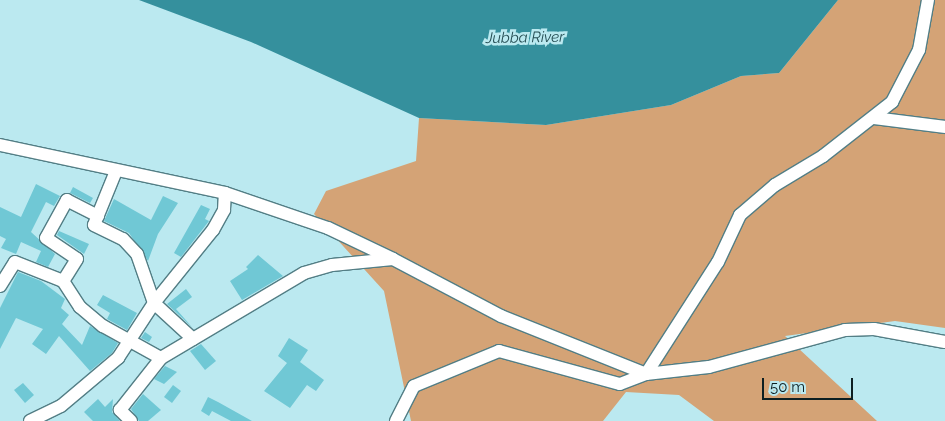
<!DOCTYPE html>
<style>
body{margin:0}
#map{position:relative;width:945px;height:421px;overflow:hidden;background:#bbe9f0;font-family:Raleway,sans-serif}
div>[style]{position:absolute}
.green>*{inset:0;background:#d4a376}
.water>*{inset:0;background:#35909d}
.building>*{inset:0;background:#70c8d5}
.roads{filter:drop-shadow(1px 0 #537e85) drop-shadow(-1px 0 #537e85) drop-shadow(0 1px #537e85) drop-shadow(0 -1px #537e85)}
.street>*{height:12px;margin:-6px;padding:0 6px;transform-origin:6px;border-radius:6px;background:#fff}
span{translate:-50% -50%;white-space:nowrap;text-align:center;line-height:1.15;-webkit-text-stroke:5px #bbe9f0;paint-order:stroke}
.water-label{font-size:15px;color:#254d53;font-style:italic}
.scale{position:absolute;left:762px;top:378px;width:91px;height:22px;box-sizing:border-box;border:2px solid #0d1f22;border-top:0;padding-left:6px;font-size:15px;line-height:18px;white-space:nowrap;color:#0d1f22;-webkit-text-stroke:4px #bbe9f0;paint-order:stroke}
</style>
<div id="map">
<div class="green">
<div style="clip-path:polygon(838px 0,945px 0,945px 328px,895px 321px,785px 336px,877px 421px,714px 421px,679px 395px,626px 392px,603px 421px,411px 421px,384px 291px,314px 214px,326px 191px,416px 161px,419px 118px,546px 125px,671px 105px,741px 76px,779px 73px)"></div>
</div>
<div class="water">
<div style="clip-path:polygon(139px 0,838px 0,779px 73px,741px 76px,671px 105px,546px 125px,419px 118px,251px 42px)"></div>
</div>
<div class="building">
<div style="clip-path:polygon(36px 184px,60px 196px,54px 206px,46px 202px,31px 232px,55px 254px,48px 267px,36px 262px,41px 251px,21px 242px,16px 254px,1px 248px,6px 239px,0 236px,0 207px,21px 217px)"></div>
<div style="clip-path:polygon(73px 187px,93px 198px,90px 203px,70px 193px)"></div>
<div style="clip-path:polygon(163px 196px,178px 203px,158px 234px,148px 261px,129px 233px,104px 221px,114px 199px,151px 220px)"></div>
<div style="clip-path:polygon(201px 205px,210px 209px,205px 219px,209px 221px,181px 257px,174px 253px)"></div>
<div style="clip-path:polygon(59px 231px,89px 244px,84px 254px,57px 235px)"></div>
<div style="clip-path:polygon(258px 255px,283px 276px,242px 300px,230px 281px,248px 269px,246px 267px)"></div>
<div style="clip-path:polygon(18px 272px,41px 281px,65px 299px,61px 308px,69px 315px,62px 324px,82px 345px,90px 326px,118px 343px,112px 353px,90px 371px,59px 336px,46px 354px,32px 344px,43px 329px,16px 318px,0 349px,0 308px)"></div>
<div style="clip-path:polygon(186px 289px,192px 297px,176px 309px,192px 327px,167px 304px)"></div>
<div style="clip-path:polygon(103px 295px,137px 313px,127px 330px,107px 319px,110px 313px,97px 305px)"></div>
<div style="clip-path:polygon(145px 332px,152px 337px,149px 342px,141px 338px)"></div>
<div style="clip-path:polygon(289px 338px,308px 350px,300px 362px,324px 380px,316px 391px,307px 385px,290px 408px,264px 391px,287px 363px,278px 356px)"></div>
<div style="clip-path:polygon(201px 344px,216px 361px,205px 370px,190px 351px)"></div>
<div style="clip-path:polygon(165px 366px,177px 372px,164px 384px,154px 379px)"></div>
<div style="clip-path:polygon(23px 383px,34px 395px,25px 403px,14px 390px)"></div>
<div style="clip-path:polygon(173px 385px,181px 391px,172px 403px,164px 397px)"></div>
<div style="clip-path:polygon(143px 394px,161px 410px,148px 421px,139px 421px,131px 409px)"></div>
<div style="clip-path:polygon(208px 397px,218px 402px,252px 421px,231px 421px,212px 411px,209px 416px,201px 411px)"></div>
<div style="clip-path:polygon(98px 399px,105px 407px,113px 399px,112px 412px,120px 421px,93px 421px,84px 412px)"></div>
</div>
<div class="roads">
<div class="street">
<div style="left:874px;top:118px;width:72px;rotate:7.2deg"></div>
<div style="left:0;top:145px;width:230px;rotate:12deg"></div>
<div style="left:225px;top:193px;width:109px;rotate:18.8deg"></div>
<div style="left:328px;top:228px;width:72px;rotate:25.5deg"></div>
<div style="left:116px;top:171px;width:58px;rotate:112.2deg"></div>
<div style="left:94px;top:225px;width:32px;rotate:26deg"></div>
<div style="left:123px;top:239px;width:21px;rotate:47deg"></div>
<div style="left:137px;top:254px;width:52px;rotate:70.9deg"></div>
<div style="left:154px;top:303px;width:53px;rotate:42.7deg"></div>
<div style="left:98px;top:216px;width:35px;rotate:-153deg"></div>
<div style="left:67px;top:200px;width:43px;rotate:118.9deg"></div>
<div style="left:46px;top:238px;width:37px;rotate:34deg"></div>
<div style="left:77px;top:259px;width:26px;rotate:122deg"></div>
<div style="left:63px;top:281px;width:31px;rotate:57deg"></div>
<div style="left:80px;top:307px;width:30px;rotate:40deg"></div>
<div style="left:103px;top:326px;width:66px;rotate:28.9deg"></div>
<div style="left:0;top:286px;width:28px;rotate:-58deg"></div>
<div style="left:15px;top:262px;width:52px;rotate:21.6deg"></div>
<div style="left:30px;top:421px;width:34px;rotate:-26deg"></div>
<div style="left:61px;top:406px;width:75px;rotate:-40.1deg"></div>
<div style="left:118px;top:358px;width:66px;rotate:-56.8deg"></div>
<div style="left:154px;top:303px;width:94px;rotate:-51.1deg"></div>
<div style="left:213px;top:230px;width:23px;rotate:-61deg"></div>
<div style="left:224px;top:210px;width:17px;rotate:-87deg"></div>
<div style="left:131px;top:421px;width:16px;rotate:-135deg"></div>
<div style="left:120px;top:410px;width:66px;rotate:-51.7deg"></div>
<div style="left:161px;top:358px;width:166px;rotate:-30.7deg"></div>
<div style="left:304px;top:273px;width:29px;rotate:-16deg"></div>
<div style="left:332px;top:265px;width:61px;rotate:-5.6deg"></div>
<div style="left:393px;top:259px;width:122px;rotate:27.8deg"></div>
<div style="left:501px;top:316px;width:156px;rotate:21.8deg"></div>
<div style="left:646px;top:374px;width:63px;rotate:-6.3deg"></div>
<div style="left:709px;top:367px;width:141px;rotate:-15.2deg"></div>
<div style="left:845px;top:330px;width:29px;rotate:-2deg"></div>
<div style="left:874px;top:329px;width:72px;rotate:10.4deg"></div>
<div style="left:396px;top:421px;width:39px;rotate:-63deg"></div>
<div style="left:414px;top:386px;width:92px;rotate:-22.4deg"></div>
<div style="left:499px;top:351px;width:125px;rotate:15.3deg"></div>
<div style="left:620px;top:384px;width:28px;rotate:-21deg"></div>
<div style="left:646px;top:374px;width:133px;rotate:-57.3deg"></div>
<div style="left:718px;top:262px;width:52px;rotate:-64.9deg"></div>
<div style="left:740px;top:215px;width:46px;rotate:-40.6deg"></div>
<div style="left:775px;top:185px;width:56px;rotate:-31.1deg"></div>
<div style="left:823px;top:156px;width:88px;rotate:-38deg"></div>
<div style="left:892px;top:102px;width:59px;rotate:-62.6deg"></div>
<div style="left:919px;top:50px;width:51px;rotate:-79.8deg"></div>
</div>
</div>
<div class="water-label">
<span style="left:525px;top:38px;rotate:-1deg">Jubba River</span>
</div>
<div class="scale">50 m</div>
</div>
